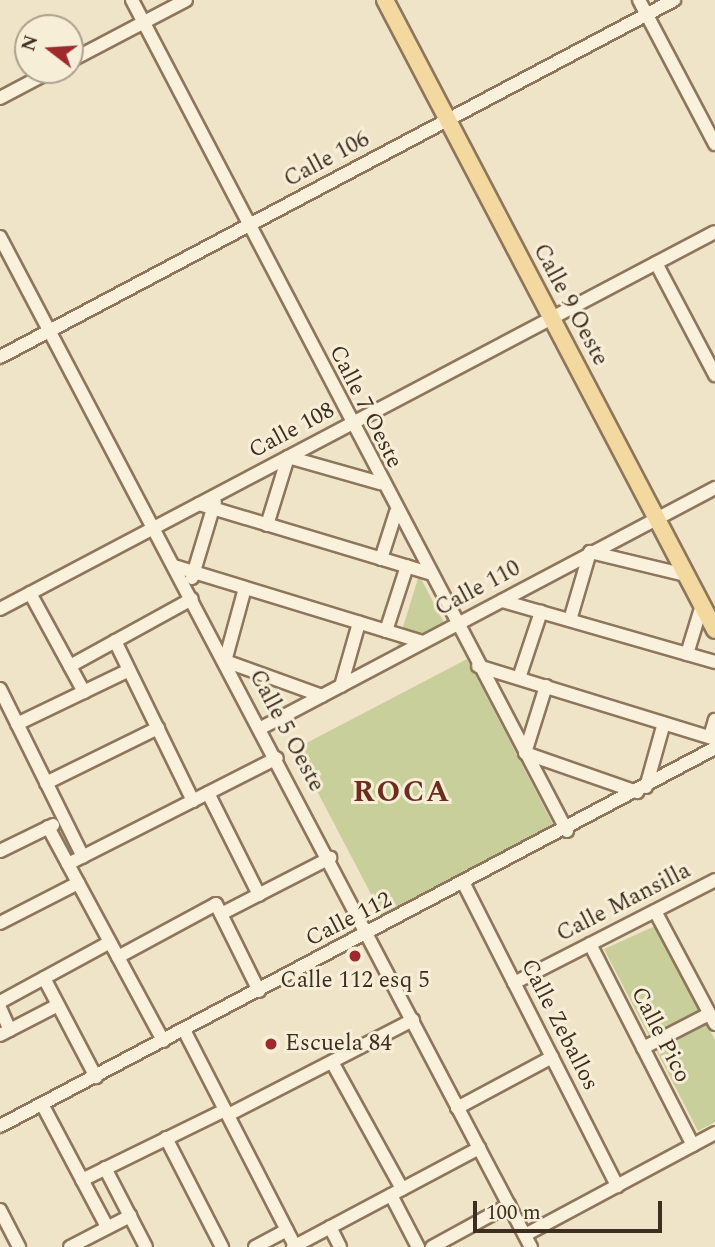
<!DOCTYPE html>
<style>
body{margin:0}
#map{position:relative;width:715px;height:1247px;overflow:hidden;background:#f0e4c8;font-family:Spectral,serif}
div>[style]{position:absolute}
.green>*{inset:0;background:#c9cf9b}
.roads{filter:drop-shadow(2px 0 #8d765c) drop-shadow(-2px 0 #8d765c) drop-shadow(0 2px #8d765c) drop-shadow(0 -2px #8d765c)}
.minor>*{height:12px;margin:-6px;padding:0 6px;transform-origin:6px;border-radius:6px;background:#faf1dc}
.major>*{height:16px;margin:-8px;padding:0 8px;transform-origin:8px;border-radius:8px;background:#f3d9a0}
.dots>*{width:19px;height:19px;translate:-50% -50%;box-sizing:border-box;border:4px solid #f7eed8;border-radius:50%}
span{translate:-50% -50%;white-space:nowrap;text-align:center;line-height:1.15;-webkit-text-stroke:6px #f7eed8;paint-order:stroke}
.street-label{font-size:23px;color:#3d2e20}
.poi-label{font-size:23px;color:#3d2e20}
.left{translate:0 -50%;text-align:left}
.district-label{font-size:30px;color:#6b2e1e;font-weight:700;letter-spacing:2px}
.north{position:absolute;left:14px;top:14px;width:70px;height:70px;box-sizing:border-box;background:#f7eed8;border:2px solid #ada18e;border-radius:50%;rotate:287deg;font-size:19px;font-weight:700;line-height:28px;text-align:center;color:#3d2e20}
.north::after{content:'';display:block;margin:auto;width:24px;height:32px;background:#9e2a2b;clip-path:polygon(50% 0,100% 100%,50% 72%,0 100%)}
.scale{position:absolute;left:473px;top:1201px;width:189px;height:32px;box-sizing:border-box;border:4px solid #3d2e20;border-top:0;padding-left:9px;font-size:21px;line-height:24px;white-space:nowrap;color:#3d2e20;-webkit-text-stroke:5px #f7eed8;paint-order:stroke}
</style>
<div id="map">
<div class="green">
<div style="clip-path:polygon(419px 575px,448px 630px,395px 653px)"></div>
<div style="clip-path:polygon(467px 659px,555px 828px,383px 917px,295px 749px)"></div>
<div style="clip-path:polygon(655px 926px,715px 1040px,715px 1122px,698px 1131px,604px 949px)"></div>
</div>
<div class="roads">
<div class="minor">
<div style="left:132px;top:0;width:938px;rotate:62.37deg"></div>
<div style="left:639px;top:0;width:163px;rotate:62.2deg"></div>
<div style="left:70px;top:61px;width:131px;rotate:-27.7deg"></div>
<div style="left:0;top:98px;width:60px;rotate:-27.8deg"></div>
<div style="left:0;top:237px;width:1141px;rotate:62.27deg"></div>
<div style="left:656px;top:263px;width:127px;rotate:62.2deg"></div>
<div style="left:0;top:357px;width:763px;rotate:-27.91deg"></div>
<div style="left:199px;top:504px;width:240px;rotate:16.7deg"></div>
<div style="left:267px;top:525px;width:71px;rotate:-72.8deg"></div>
<div style="left:288px;top:457px;width:96px;rotate:15.8deg"></div>
<div style="left:381px;top:559px;width:49px;rotate:-72.3deg"></div>
<div style="left:174px;top:566px;width:260px;rotate:17deg"></div>
<div style="left:192px;top:578px;width:79px;rotate:-73.2deg"></div>
<div style="left:245px;top:588px;width:76px;rotate:105.3deg"></div>
<div style="left:225px;top:661px;width:103px;rotate:19.8deg"></div>
<div style="left:30px;top:593px;width:113px;rotate:61.4deg"></div>
<div style="left:502px;top:601px;width:222px;rotate:16deg"></div>
<div style="left:0;top:609px;width:808px;rotate:-27.8deg"></div>
<div style="left:570px;top:620px;width:71px;rotate:-73.6deg"></div>
<div style="left:590px;top:552px;width:99px;rotate:13.5deg"></div>
<div style="left:386px;top:631px;width:68px;rotate:-72.1deg"></div>
<div style="left:115px;top:641px;width:178px;rotate:64deg"></div>
<div style="left:687px;top:654px;width:51px;rotate:-73deg"></div>
<div style="left:70px;top:666px;width:139px;rotate:-28.8deg"></div>
<div style="left:478px;top:666px;width:248px;rotate:17.1deg"></div>
<div style="left:519px;top:678px;width:70px;rotate:-71.6deg"></div>
<div style="left:341px;top:686px;width:66px;rotate:-74.1deg"></div>
<div style="left:546px;top:686px;width:70px;rotate:107.4deg"></div>
<div style="left:525px;top:753px;width:119px;rotate:19.2deg"></div>
<div style="left:0;top:689px;width:187px;rotate:63.7deg"></div>
<div style="left:17px;top:724px;width:124px;rotate:-25.7deg"></div>
<div style="left:261px;top:728px;width:514px;rotate:-27.86deg"></div>
<div style="left:710px;top:737px;width:18px;rotate:-74deg"></div>
<div style="left:46px;top:783px;width:125px;rotate:-26.2deg"></div>
<div style="left:646px;top:787px;width:66px;rotate:-74.3deg"></div>
<div style="left:208px;top:793px;width:114px;rotate:63.4deg"></div>
<div style="left:48px;top:827px;width:243px;rotate:61.7deg"></div>
<div style="left:0;top:851px;width:59px;rotate:-26.1deg"></div>
<div style="left:68px;top:864px;width:234px;rotate:-26.9deg"></div>
<div style="left:464px;top:884px;width:339px;rotate:63.1deg"></div>
<div style="left:655px;top:911px;width:128px;rotate:62deg"></div>
<div style="left:221px;top:914px;width:123px;rotate:-27.2deg"></div>
<div style="left:0;top:923px;width:88px;rotate:-27.1deg"></div>
<div style="left:590px;top:944px;width:226px;rotate:62.9deg"></div>
<div style="left:118px;top:957px;width:111px;rotate:-28.4deg"></div>
<div style="left:216px;top:904px;width:97px;rotate:63.7deg"></div>
<div style="left:44px;top:978px;width:112px;rotate:62.3deg"></div>
<div style="left:514px;top:983px;width:226px;rotate:-27.1deg"></div>
<div style="left:0;top:1002px;width:125px;rotate:-28.6deg"></div>
<div style="left:0;top:1008px;width:24px;rotate:66deg"></div>
<div style="left:184px;top:1030px;width:243px;rotate:62.8deg"></div>
<div style="left:0;top:1035px;width:65px;rotate:-27.3deg"></div>
<div style="left:643px;top:1048px;width:74px;rotate:-27.3deg"></div>
<div style="left:332px;top:1062px;width:145px;rotate:61.1deg"></div>
<div style="left:42px;top:1104px;width:139px;rotate:62.1deg"></div>
<div style="left:457px;top:1108px;width:108px;rotate:-28.2deg"></div>
<div style="left:228px;top:1115px;width:208px;rotate:-27.2deg"></div>
<div style="left:0;top:1126px;width:809px;rotate:-27.86deg"></div>
<div style="left:166px;top:1138px;width:123px;rotate:62.8deg"></div>
<div style="left:105px;top:1168px;width:89px;rotate:62.6deg"></div>
<div style="left:82px;top:1180px;width:159px;rotate:-26.1deg"></div>
<div style="left:391px;top:1195px;width:59px;rotate:62.6deg"></div>
<div style="left:0;top:1210px;width:42px;rotate:62.8deg"></div>
<div style="left:330px;top:1227px;width:22px;rotate:63deg"></div>
<div style="left:525px;top:1235px;width:216px;rotate:-28.2deg"></div>
<div style="left:70px;top:1247px;width:68px;rotate:-27.3deg"></div>
<div style="left:255px;top:1247px;width:36px;rotate:-28deg"></div>
<div style="left:293px;top:1247px;width:211px;rotate:-28deg"></div>
<div style="left:432px;top:1247px;width:88px;rotate:-28.6deg"></div>
</div>
<div class="major">
<div style="left:385px;top:0;width:711px;rotate:62.35deg"></div>
</div>
</div>
<div class="dots">
<div style="left:355px;top:956px;background:#9e2a2b"></div>
<div style="left:271px;top:1044px;background:#9e2a2b"></div>
</div>
<div class="street-label">
<span style="left:327px;top:160px;rotate:-28deg">Calle 106</span>
<span style="left:570px;top:305px;rotate:62deg">Calle 9 Oeste</span>
<span style="left:365px;top:407px;rotate:63deg">Calle 7 Oeste</span>
<span style="left:292px;top:431px;rotate:-28deg">Calle 108</span>
<span style="left:478px;top:589px;rotate:-28deg">Calle 110</span>
<span style="left:286px;top:731px;rotate:62deg">Calle 5 Oeste</span>
<span style="left:624px;top:903px;rotate:-27deg">Calle Mansilla</span>
<span style="left:349px;top:920px;rotate:-27deg">Calle 112</span>
<span style="left:559px;top:1025px;rotate:63deg">Calle Zeballos</span>
<span style="left:660px;top:1035px;rotate:63deg">Calle Pico</span>
</div>
<div class="poi-label">
<span style="left:355px;top:981px">Calle 112 esq 5</span>
<span class="left" style="left:285px;top:1044px">Escuela 84</span>
</div>
<div class="district-label">
<span style="left:402px;top:792px">ROCA</span>
</div>
<div class="north">N</div>
<div class="scale">100 m</div>
</div>
